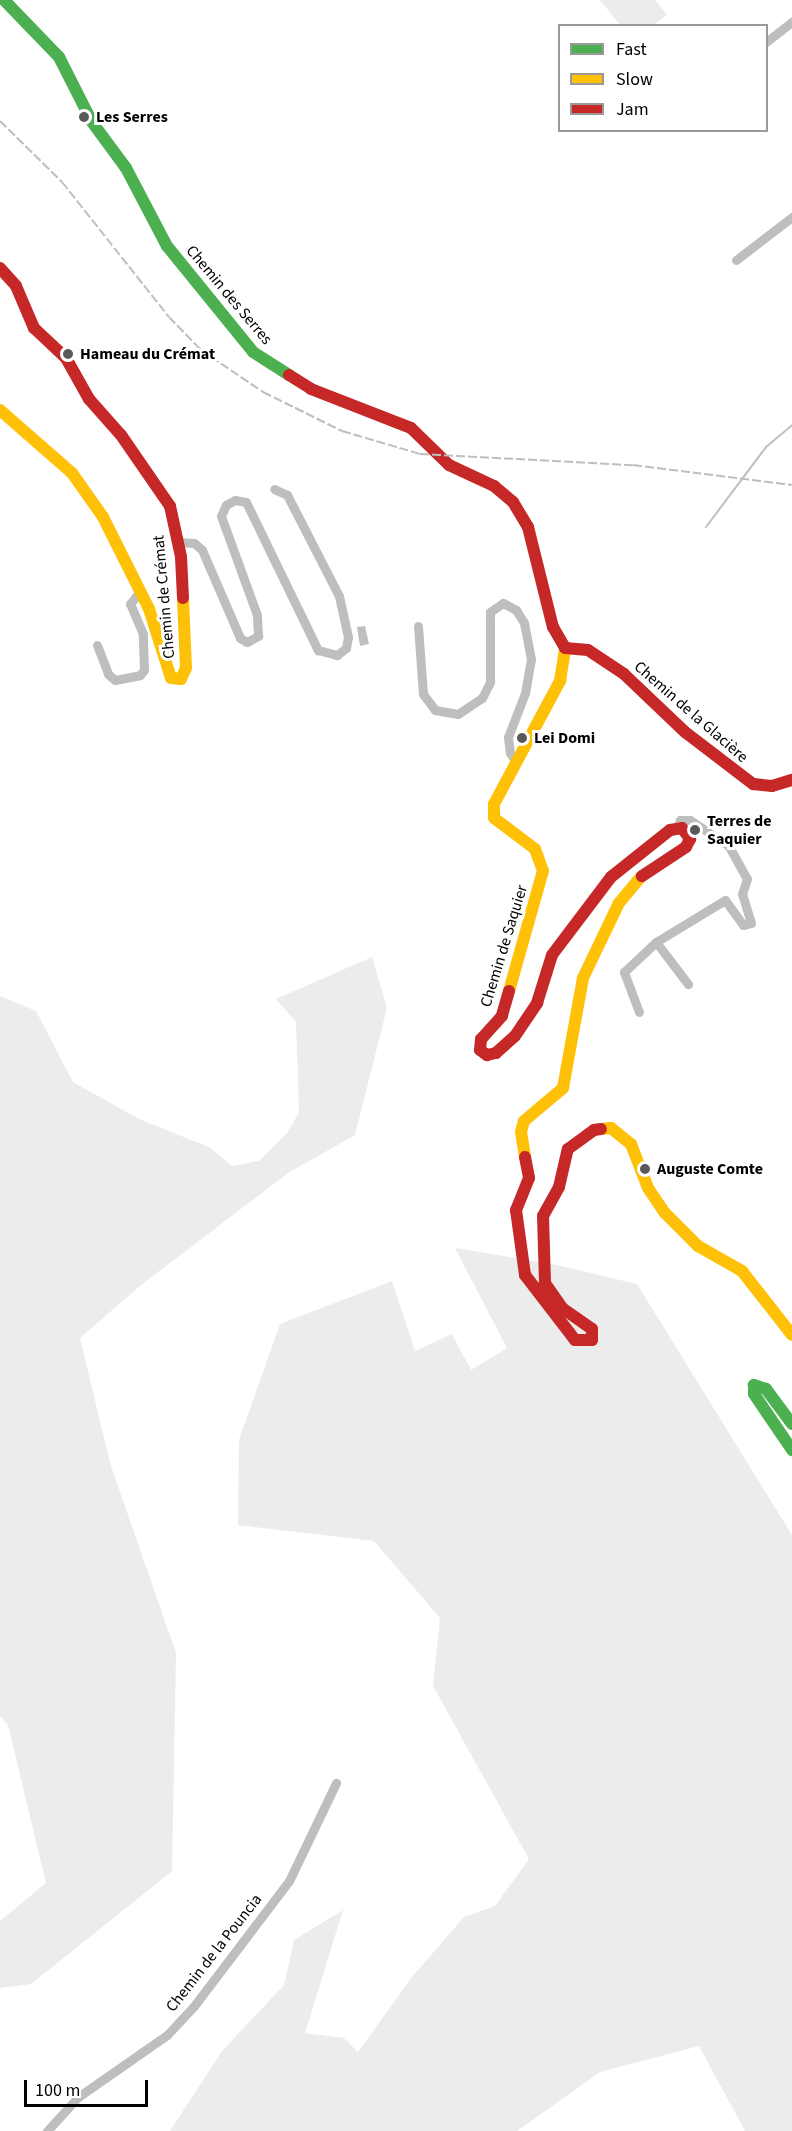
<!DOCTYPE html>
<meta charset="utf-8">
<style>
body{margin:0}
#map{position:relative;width:792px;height:2131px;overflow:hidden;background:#fff;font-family:"Source Sans 3",sans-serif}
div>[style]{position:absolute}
.green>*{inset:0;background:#ececec}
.water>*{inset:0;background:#bfbfbf}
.stream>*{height:2px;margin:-1px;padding:0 1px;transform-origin:1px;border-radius:1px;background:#bfbfbf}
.street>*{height:9px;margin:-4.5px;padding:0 4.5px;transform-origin:4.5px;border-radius:4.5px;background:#bebebe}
.fast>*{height:12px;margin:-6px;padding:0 6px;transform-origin:6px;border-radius:6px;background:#4caf50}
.slow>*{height:12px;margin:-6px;padding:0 6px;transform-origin:6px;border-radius:6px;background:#ffc107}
.jam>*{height:12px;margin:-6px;padding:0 6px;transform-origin:6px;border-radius:6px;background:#c62828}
.rail>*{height:2px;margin-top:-1px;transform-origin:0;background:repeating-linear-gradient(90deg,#bebebe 0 9px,transparent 0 12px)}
.dots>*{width:16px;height:16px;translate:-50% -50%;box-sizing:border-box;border:3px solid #fff;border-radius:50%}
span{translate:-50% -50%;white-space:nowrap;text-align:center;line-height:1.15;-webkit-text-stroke:6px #fff;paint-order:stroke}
.poi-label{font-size:16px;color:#000;font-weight:700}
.left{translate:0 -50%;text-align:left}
.street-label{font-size:16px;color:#000}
.legend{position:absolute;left:558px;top:24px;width:210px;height:108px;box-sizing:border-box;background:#fff;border:2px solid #999;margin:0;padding:8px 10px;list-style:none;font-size:18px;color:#000}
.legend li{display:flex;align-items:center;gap:12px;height:30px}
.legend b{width:30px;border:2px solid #999}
.scale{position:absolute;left:24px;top:2080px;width:124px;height:27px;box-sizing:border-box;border:3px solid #000;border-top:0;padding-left:8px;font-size:18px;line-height:21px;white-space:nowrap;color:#000;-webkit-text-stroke:4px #fff;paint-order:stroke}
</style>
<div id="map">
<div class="green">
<div style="clip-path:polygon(600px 0,655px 0,667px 15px,653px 25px,620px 25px)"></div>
<div style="clip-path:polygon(372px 957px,387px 1008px,355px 1135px,288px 1173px,141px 1285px,80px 1338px,110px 1463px,176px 1653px,172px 1871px,31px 1984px,0 1988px,0 1921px,46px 1883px,8px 1725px,0 1716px,0 996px,36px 1011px,73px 1082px,139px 1119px,211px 1148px,232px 1166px,259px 1161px,288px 1132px,299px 1112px,296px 1022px,276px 999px)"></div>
<div style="clip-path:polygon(455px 1248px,552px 1264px,637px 1284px,792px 1535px,792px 2131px,745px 2131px,699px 2046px,600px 2072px,517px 2131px,170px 2131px,222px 2051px,284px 1985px,294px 1940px,343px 1910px,305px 2033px,344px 2038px,358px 2052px,412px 1977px,464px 1917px,495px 1906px,529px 1859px,433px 1686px,440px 1618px,374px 1541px,238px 1525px,239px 1440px,280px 1324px,392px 1281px,415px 1351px,452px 1334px,471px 1370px,507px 1348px)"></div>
</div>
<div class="water">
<div style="clip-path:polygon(365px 626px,369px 644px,360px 646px,357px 627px)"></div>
</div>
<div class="stream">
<div style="left:706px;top:527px;width:100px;rotate:-53.1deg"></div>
<div style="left:766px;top:447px;width:34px;rotate:-40deg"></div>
</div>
<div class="street">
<div style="left:766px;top:42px;width:33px;rotate:-38deg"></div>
<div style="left:736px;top:260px;width:71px;rotate:-37.5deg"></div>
<div style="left:179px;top:542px;width:15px;rotate:4deg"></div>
<div style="left:194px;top:543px;width:11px;rotate:41deg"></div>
<div style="left:202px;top:550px;width:96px;rotate:66.6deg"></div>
<div style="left:240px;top:638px;width:8px;rotate:30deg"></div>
<div style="left:247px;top:642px;width:13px;rotate:-29deg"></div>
<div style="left:258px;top:636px;width:21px;rotate:-93deg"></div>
<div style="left:257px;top:615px;width:105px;rotate:-110deg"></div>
<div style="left:221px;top:516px;width:12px;rotate:-66deg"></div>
<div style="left:226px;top:505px;width:10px;rotate:-29deg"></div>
<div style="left:235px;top:500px;width:11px;rotate:10deg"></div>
<div style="left:246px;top:502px;width:165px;rotate:64.1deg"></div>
<div style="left:318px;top:650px;width:20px;rotate:15deg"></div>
<div style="left:337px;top:655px;width:11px;rotate:-38deg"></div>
<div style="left:346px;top:648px;width:11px;rotate:-80deg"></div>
<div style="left:348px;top:637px;width:42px;rotate:-102.4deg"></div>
<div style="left:339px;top:596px;width:114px;rotate:-117.2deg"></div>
<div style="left:287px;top:495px;width:14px;rotate:-155deg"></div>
<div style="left:418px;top:626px;width:68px;rotate:85.8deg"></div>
<div style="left:423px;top:694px;width:20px;rotate:53deg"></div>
<div style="left:435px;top:710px;width:23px;rotate:10deg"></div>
<div style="left:458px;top:714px;width:29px;rotate:-34deg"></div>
<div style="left:482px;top:698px;width:18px;rotate:-63deg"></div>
<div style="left:490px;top:682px;width:70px;rotate:-90deg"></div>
<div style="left:490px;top:612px;width:16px;rotate:-35deg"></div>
<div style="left:503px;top:603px;width:15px;rotate:28deg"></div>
<div style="left:516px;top:610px;width:15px;rotate:58deg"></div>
<div style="left:524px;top:623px;width:37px;rotate:79deg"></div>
<div style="left:531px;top:659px;width:35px;rotate:100deg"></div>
<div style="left:525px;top:693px;width:47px;rotate:111.1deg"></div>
<div style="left:508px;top:737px;width:16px;rotate:83deg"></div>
<div style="left:510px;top:753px;width:11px;rotate:56deg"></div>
<div style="left:97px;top:645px;width:31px;rotate:69deg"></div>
<div style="left:108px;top:674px;width:9px;rotate:41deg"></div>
<div style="left:115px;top:680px;width:25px;rotate:-11deg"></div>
<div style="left:140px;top:675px;width:6px;rotate:-51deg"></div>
<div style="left:144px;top:670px;width:36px;rotate:-92deg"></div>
<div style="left:143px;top:634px;width:33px;rotate:-113deg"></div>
<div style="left:130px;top:604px;width:16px;rotate:-52deg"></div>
<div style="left:656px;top:942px;width:53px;rotate:52.7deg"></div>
<div style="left:639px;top:1012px;width:43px;rotate:-110.6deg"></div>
<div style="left:624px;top:972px;width:44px;rotate:-43.2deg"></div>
<div style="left:656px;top:942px;width:81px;rotate:-31.3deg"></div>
<div style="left:725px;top:900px;width:31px;rotate:54deg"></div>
<div style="left:743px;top:925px;width:8px;rotate:-14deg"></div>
<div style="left:751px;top:923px;width:30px;rotate:-107deg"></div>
<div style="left:742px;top:894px;width:16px;rotate:-72deg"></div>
<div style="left:747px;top:879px;width:38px;rotate:-119deg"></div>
<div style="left:729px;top:846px;width:47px;rotate:-146.3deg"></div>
<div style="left:690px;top:820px;width:10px;rotate:180deg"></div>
<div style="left:680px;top:820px;width:9px;rotate:111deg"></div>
<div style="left:47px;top:2131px;width:46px;rotate:-47.6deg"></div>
<div style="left:78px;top:2097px;width:108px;rotate:-34.9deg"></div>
<div style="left:167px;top:2035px;width:40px;rotate:-47deg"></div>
<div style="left:194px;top:2006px;width:157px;rotate:-52.8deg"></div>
<div style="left:289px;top:1881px;width:109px;rotate:-64.4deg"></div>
</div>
<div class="fast">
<div style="left:4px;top:0;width:79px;rotate:46deg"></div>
<div style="left:59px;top:57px;width:73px;rotate:63.1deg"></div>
<div style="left:92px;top:122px;width:57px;rotate:53.5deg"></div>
<div style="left:126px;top:168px;width:88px;rotate:62.3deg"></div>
<div style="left:167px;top:246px;width:136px;rotate:50.9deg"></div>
<div style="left:253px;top:352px;width:43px;rotate:32.6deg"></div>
<div style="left:792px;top:1424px;width:44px;rotate:-126.6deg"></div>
<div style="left:766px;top:1389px;width:13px;rotate:-162deg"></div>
<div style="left:754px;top:1385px;width:9px;rotate:90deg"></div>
<div style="left:754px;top:1394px;width:68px;rotate:55.8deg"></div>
</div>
<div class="slow">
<div style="left:0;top:410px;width:96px;rotate:41.2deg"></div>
<div style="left:72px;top:473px;width:54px;rotate:54.8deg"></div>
<div style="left:103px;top:517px;width:103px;rotate:63.4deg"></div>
<div style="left:149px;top:609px;width:72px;rotate:72.3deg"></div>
<div style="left:171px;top:678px;width:10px;rotate:6deg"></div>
<div style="left:181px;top:679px;width:12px;rotate:-66deg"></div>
<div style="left:186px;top:668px;width:70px;rotate:-92.5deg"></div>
<div style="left:509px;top:991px;width:125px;rotate:-74.2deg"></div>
<div style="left:543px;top:871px;width:23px;rotate:-110deg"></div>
<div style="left:535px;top:849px;width:51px;rotate:-142.9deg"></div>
<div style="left:494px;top:818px;width:14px;rotate:-90deg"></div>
<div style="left:494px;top:804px;width:140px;rotate:-61.8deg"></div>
<div style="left:560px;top:681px;width:33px;rotate:-81deg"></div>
<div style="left:601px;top:1129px;width:10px;rotate:-6deg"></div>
<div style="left:611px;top:1128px;width:26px;rotate:39deg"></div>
<div style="left:631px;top:1144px;width:47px;rotate:68.9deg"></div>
<div style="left:648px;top:1188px;width:30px;rotate:56deg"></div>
<div style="left:665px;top:1213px;width:47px;rotate:45deg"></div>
<div style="left:698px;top:1246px;width:51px;rotate:29.6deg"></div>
<div style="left:742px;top:1271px;width:81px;rotate:52deg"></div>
<div style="left:525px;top:1157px;width:25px;rotate:-99deg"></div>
<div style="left:521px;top:1132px;width:11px;rotate:-75deg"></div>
<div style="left:524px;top:1121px;width:51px;rotate:-40.2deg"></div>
<div style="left:563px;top:1088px;width:112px;rotate:-79.7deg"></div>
<div style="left:583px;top:978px;width:83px;rotate:-64.4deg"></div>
<div style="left:619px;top:903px;width:35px;rotate:-50deg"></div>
</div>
<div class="jam">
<div style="left:0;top:268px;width:24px;rotate:48deg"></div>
<div style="left:16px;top:286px;width:46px;rotate:66.8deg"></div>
<div style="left:34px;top:328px;width:44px;rotate:43.2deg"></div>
<div style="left:66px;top:358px;width:47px;rotate:60.7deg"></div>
<div style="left:89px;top:399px;width:48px;rotate:48.4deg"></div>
<div style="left:121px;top:435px;width:86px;rotate:55.4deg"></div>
<div style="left:170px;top:506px;width:52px;rotate:77.8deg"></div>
<div style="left:181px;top:557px;width:41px;rotate:87.2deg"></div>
<div style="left:289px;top:375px;width:26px;rotate:32deg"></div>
<div style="left:311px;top:389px;width:107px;rotate:21.3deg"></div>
<div style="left:411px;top:428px;width:53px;rotate:44.2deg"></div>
<div style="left:449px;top:465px;width:50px;rotate:25deg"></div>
<div style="left:494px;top:486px;width:25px;rotate:40deg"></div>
<div style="left:513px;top:502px;width:29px;rotate:59deg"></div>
<div style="left:528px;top:527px;width:103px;rotate:76deg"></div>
<div style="left:553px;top:627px;width:24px;rotate:60deg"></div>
<div style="left:565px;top:648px;width:23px;rotate:5deg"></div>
<div style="left:588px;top:650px;width:43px;rotate:33.7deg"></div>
<div style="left:624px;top:674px;width:84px;rotate:43.6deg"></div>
<div style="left:685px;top:732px;width:86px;rotate:37.4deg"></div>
<div style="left:753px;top:784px;width:19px;rotate:6deg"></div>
<div style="left:772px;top:786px;width:21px;rotate:-17deg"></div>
<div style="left:509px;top:991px;width:26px;rotate:106deg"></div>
<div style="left:502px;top:1016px;width:31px;rotate:132deg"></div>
<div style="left:481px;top:1039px;width:11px;rotate:95deg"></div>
<div style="left:480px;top:1050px;width:9px;rotate:36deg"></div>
<div style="left:487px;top:1055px;width:9px;rotate:-13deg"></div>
<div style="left:496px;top:1053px;width:25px;rotate:-42deg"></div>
<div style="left:515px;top:1036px;width:40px;rotate:-56deg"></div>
<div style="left:537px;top:1003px;width:50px;rotate:-72.6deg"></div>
<div style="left:552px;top:955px;width:98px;rotate:-52.9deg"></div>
<div style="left:611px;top:877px;width:75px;rotate:-38.5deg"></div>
<div style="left:670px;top:830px;width:12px;rotate:-9deg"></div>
<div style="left:682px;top:828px;width:14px;rotate:54deg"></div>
<div style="left:690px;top:839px;width:9px;rotate:117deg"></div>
<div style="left:686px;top:847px;width:53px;rotate:146.6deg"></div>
<div style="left:525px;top:1157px;width:21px;rotate:79deg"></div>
<div style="left:529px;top:1178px;width:35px;rotate:112deg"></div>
<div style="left:516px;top:1210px;width:66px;rotate:82.1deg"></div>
<div style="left:525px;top:1275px;width:82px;rotate:52.4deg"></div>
<div style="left:575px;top:1340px;width:17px"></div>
<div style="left:592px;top:1340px;width:11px;rotate:-90deg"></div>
<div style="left:592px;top:1329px;width:35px;rotate:-145deg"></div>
<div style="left:563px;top:1309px;width:32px;rotate:-125deg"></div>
<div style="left:545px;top:1283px;width:67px;rotate:-91.7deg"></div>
<div style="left:543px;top:1216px;width:33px;rotate:-61deg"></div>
<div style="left:559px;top:1187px;width:39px;rotate:-77deg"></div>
<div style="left:568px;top:1149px;width:32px;rotate:-36deg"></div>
<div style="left:594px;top:1130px;width:7px;rotate:-8deg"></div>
</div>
<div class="rail">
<div style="left:0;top:121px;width:87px;rotate:44.5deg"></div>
<div style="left:62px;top:182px;width:172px;rotate:51.6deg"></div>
<div style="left:169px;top:317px;width:46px;rotate:45.9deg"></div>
<div style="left:201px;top:350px;width:75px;rotate:34.1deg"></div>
<div style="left:263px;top:392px;width:88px;rotate:26.3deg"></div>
<div style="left:342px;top:431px;width:81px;rotate:16.4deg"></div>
<div style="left:420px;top:454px;width:213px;rotate:3deg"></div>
<div style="left:633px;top:465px;width:160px;rotate:7.2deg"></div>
</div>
<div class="dots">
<div style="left:84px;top:117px;background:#595959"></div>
<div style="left:68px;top:354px;background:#595959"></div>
<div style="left:522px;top:738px;background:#595959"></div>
<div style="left:695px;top:830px;background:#595959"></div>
<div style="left:645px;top:1169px;background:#595959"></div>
</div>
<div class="poi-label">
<span class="left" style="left:96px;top:117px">Les Serres</span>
<span class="left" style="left:80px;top:354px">Hameau du Crémat</span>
<span class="left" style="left:534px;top:738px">Lei Domi</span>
<span class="left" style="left:707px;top:830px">Terres de<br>Saquier</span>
<span class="left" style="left:657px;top:1169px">Auguste Comte</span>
</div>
<div class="street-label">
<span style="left:229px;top:295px;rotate:50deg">Chemin des Serres</span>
<span style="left:164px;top:597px;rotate:-95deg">Chemin de Crémat</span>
<span style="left:691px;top:712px;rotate:41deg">Chemin de la Glacière</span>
<span style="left:504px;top:946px;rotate:-73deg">Chemin de Saquier</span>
<span style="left:214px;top:1953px;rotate:-52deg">Chemin de la Pouncia</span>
</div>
<ul class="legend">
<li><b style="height:8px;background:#4caf50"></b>Fast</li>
<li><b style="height:8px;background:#ffc107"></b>Slow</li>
<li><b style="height:8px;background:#c62828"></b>Jam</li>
</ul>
<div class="scale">100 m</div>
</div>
